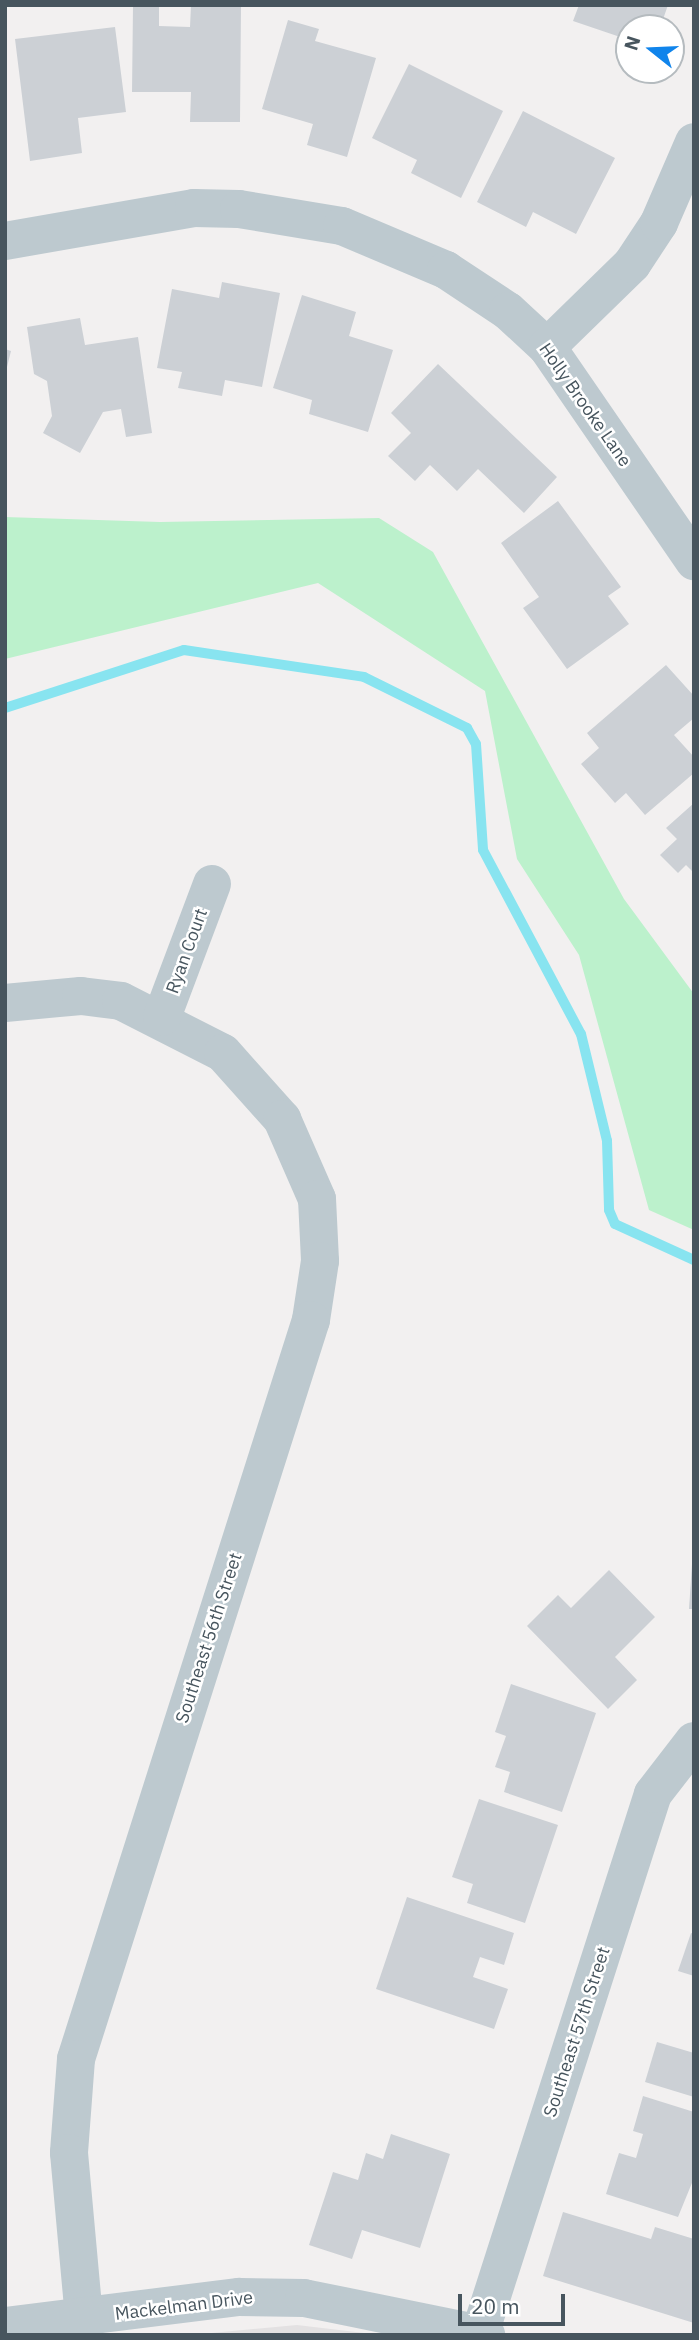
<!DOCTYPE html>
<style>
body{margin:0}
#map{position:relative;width:699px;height:2340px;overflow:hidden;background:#f2f0f0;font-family:"IBM Plex Sans",sans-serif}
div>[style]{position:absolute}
.education>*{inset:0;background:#e3e1e2}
.green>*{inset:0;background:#bcf1cc}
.stream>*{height:10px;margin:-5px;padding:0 5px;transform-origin:5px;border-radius:5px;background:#88e4f0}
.building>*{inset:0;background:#ccd0d5}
.street>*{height:38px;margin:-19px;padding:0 19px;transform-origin:19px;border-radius:19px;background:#bdc9cf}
span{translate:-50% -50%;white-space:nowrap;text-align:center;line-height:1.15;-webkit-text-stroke:5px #fff;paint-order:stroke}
.street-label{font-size:18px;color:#47555e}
.frame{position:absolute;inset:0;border:7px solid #47555e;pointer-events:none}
.north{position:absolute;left:615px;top:14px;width:70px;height:70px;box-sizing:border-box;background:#fff;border:2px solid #b5bbbf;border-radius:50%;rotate:288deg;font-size:19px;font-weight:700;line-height:28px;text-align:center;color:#47555e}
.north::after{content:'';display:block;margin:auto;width:24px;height:32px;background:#1084eb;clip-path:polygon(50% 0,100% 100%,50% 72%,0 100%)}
.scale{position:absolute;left:458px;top:2294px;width:107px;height:32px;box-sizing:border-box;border:4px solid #47555e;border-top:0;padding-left:9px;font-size:21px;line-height:24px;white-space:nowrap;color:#47555e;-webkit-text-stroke:5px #fff;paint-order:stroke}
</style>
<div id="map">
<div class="education">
<div style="clip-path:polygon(297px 2325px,381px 2335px,194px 2335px,201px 2334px)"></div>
</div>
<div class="green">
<div style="clip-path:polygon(5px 517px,160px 522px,379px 518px,433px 552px,624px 899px,694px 994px,694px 1230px,649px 1210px,579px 955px,517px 859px,485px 691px,318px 583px,5px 659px)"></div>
</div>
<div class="stream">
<div style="left:5px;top:708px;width:188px;rotate:-18deg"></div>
<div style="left:184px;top:650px;width:182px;rotate:8.5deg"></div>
<div style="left:364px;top:677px;width:115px;rotate:26.3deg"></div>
<div style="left:467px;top:728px;width:18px;rotate:61deg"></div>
<div style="left:476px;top:744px;width:106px;rotate:86.2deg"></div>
<div style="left:483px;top:850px;width:208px;rotate:62deg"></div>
<div style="left:581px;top:1034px;width:110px;rotate:76.3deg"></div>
<div style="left:607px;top:1141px;width:69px;rotate:88.3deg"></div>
<div style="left:609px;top:1210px;width:15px;rotate:67deg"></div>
<div style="left:615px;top:1224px;width:87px;rotate:24.5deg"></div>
</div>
<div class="building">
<div style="clip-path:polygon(191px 5px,241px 5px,240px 122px,190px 122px,191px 92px,132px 92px,133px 6px,159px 6px,159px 26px,190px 27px)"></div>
<div style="clip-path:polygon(579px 5px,668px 5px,660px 28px,629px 28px,629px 40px,573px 21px)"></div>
<div style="clip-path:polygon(288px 20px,319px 29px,315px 41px,376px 58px,347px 157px,307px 145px,313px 124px,262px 109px)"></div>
<div style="clip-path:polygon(115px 27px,126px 112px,78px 118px,82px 153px,30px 161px,15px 39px)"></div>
<div style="clip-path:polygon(409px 64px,503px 111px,461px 198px,411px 173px,417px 160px,372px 138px)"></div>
<div style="clip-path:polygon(523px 111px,615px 158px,576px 234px,533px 212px,526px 227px,477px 202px)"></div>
<div style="clip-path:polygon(222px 282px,280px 293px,262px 387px,225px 380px,222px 396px,178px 388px,182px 372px,157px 368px,172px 289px,219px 298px)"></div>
<div style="clip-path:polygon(302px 295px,356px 312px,349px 336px,393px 350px,368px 432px,309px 414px,312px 400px,273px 388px)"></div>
<div style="clip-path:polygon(80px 318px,85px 345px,138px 337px,152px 433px,126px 437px,121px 409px,103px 412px,80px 453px,43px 433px,52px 416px,47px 381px,34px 374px,27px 327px)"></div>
<div style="clip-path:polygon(5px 349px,11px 351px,6px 371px,5px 371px)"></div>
<div style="clip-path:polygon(438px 364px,557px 477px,524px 513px,478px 469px,457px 491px,430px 465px,415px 481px,388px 456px,411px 433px,391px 413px)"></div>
<div style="clip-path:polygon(558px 501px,621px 587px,608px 596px,629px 624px,567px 669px,523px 608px,539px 597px,501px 543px)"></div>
<div style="clip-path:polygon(666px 665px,694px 696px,694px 718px,674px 735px,694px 757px,694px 773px,645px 815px,626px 793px,615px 803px,581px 764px,599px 748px,587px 733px)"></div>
<div style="clip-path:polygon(694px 803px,694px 873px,686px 865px,678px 873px,660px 855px,677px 839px,666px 828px)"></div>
<div style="clip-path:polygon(692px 1564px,694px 1564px,694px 1609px,689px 1609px)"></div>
<div style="clip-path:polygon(609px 1570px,655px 1617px,615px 1657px,637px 1680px,608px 1709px,527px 1626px,558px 1595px,571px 1608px)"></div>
<div style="clip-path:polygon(511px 1684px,596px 1713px,562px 1812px,504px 1792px,510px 1772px,495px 1767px,506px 1736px,495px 1732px)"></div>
<div style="clip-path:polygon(479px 1799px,558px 1825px,525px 1923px,467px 1903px,473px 1884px,452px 1877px)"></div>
<div style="clip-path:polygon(407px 1897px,514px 1933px,504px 1965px,480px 1957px,473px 1977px,508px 1989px,494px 2029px,376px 1989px)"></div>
<div style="clip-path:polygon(691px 1933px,694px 1934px,694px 1976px,678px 1971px)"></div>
<div style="clip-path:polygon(657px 2042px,694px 2053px,694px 2097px,645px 2082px)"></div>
<div style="clip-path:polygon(643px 2096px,694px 2112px,694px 2178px,678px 2217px,606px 2194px,619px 2153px,636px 2158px,643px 2134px,633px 2131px)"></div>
<div style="clip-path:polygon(391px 2134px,450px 2154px,420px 2248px,362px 2230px,352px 2259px,309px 2245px,333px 2172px,358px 2180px,366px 2153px,383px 2159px)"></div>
<div style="clip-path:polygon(563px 2212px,651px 2239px,655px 2227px,694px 2239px,694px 2323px,543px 2276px)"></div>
</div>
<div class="street">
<div style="left:5px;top:241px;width:192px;rotate:-9.9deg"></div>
<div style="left:194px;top:208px;width:45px;rotate:1.3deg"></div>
<div style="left:239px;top:209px;width:104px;rotate:9.4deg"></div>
<div style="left:342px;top:226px;width:113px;rotate:22.9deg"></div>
<div style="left:446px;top:270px;width:74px;rotate:33.5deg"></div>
<div style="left:508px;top:311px;width:53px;rotate:42.7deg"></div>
<div style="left:547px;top:347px;width:260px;rotate:55.5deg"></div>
<div style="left:547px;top:347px;width:119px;rotate:-44.3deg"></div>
<div style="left:632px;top:264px;width:49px;rotate:-56.6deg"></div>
<div style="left:659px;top:223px;width:88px;rotate:-66.6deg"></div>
<div style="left:5px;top:1003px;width:76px;rotate:-5.3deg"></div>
<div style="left:81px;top:996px;width:40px;rotate:7.1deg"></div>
<div style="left:121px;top:1001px;width:114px;rotate:27deg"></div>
<div style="left:223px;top:1053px;width:89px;rotate:48.2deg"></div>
<div style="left:282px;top:1119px;width:87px;rotate:66.4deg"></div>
<div style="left:317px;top:1199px;width:62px;rotate:87.2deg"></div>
<div style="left:320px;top:1261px;width:60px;rotate:98.7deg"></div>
<div style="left:311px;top:1320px;width:775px;rotate:107.64deg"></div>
<div style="left:76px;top:2059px;width:94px;rotate:94.3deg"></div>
<div style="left:69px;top:2153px;width:167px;rotate:84.8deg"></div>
<div style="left:162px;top:1017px;width:142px;rotate:-69.4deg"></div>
<div style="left:5px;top:2326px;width:236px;rotate:-7.1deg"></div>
<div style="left:239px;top:2297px;width:65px;rotate:0.9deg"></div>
<div style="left:304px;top:2298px;width:186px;rotate:11.5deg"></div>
<div style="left:480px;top:2333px;width:566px;rotate:-72.21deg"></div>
<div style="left:653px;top:1794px;width:67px;rotate:-52.3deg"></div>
</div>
<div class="street-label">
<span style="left:585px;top:405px;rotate:55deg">Holly Brooke Lane</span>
<span style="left:187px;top:951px;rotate:-70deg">Ryan Court</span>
<span style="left:209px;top:1638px;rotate:-72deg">Southeast 56th Street</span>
<span style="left:577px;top:2032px;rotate:-72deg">Southeast 57th Street</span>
<span style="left:184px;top:2306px;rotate:-7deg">Mackelman Drive</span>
</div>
<div class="frame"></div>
<div class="north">N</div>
<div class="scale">20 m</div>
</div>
